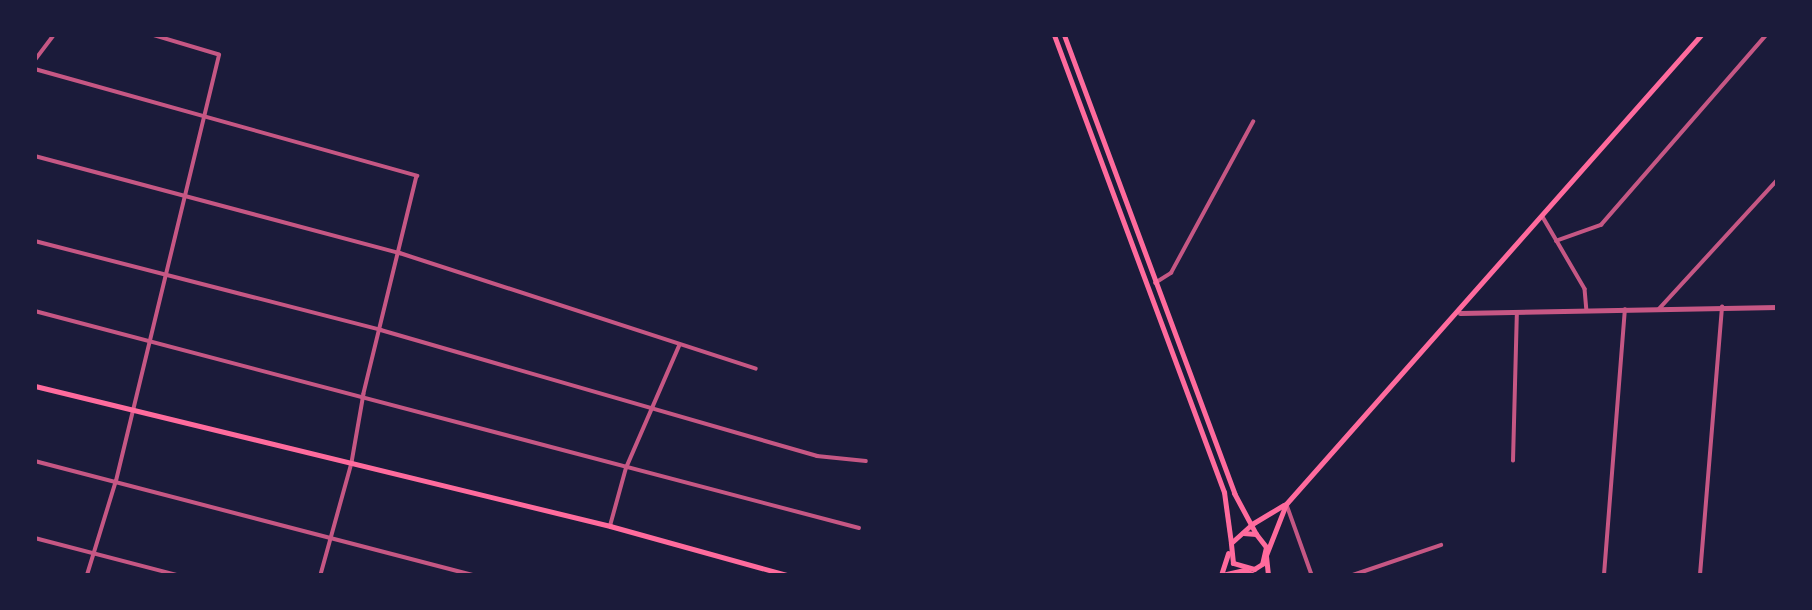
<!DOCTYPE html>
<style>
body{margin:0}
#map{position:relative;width:1812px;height:610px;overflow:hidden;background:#1b1b3a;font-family:"Nunito Sans",sans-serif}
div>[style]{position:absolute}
.minor>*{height:3.5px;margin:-1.75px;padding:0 1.75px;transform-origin:1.75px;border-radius:1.75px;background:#c65784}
.tertiary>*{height:4.5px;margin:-2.25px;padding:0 2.25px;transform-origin:2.25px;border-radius:2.25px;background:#c65784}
.secondary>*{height:5px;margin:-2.5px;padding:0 2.5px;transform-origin:2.5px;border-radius:2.5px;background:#ff6b9d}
span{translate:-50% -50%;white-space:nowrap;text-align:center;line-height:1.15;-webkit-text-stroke:5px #1b1b3a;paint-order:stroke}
.frame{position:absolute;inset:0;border:37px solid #1b1b3a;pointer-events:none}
</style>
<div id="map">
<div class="minor">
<div style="left:35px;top:60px;width:31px;rotate:-53deg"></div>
<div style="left:35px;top:69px;width:397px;rotate:15.6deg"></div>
<div style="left:417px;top:176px;width:224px;rotate:103.7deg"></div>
<div style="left:364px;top:394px;width:70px;rotate:99.9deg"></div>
<div style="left:352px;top:463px;width:116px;rotate:105.5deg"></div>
<div style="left:35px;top:156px;width:378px;rotate:14.9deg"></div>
<div style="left:400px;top:253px;width:374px;rotate:18deg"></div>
<div style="left:1543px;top:217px;width:83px;rotate:59.7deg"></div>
<div style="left:1585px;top:289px;width:22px;rotate:85deg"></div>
<div style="left:35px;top:241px;width:357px;rotate:14.4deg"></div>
<div style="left:381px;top:330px;width:454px;rotate:16.1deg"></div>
<div style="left:817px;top:456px;width:49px;rotate:5.8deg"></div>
<div style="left:1556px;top:241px;width:48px;rotate:-19.6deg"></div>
<div style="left:1601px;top:225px;width:252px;rotate:-49deg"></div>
<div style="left:1155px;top:283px;width:19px;rotate:-32deg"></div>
<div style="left:1171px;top:273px;width:172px;rotate:-61.5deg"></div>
<div style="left:1659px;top:309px;width:175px;rotate:-47.5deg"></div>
<div style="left:35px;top:311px;width:852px;rotate:14.75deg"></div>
<div style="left:35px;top:461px;width:454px;rotate:14.6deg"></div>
<div style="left:1513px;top:461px;width:148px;rotate:-88.5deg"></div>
<div style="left:1287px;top:505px;width:74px;rotate:70.3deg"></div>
<div style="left:610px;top:526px;width:60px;rotate:-74.6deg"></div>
<div style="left:626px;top:468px;width:133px;rotate:-66.5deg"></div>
<div style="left:35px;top:538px;width:147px;rotate:14.6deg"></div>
<div style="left:87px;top:575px;width:98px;rotate:-72.9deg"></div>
<div style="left:116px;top:481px;width:438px;rotate:-76.4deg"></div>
<div style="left:219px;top:55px;width:70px;rotate:-163.4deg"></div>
<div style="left:1353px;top:575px;width:93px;rotate:-18.8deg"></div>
<div style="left:1604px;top:575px;width:266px;rotate:-85.5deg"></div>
<div style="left:1700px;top:575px;width:269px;rotate:-85.3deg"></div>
</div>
<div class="tertiary">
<div style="left:1460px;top:313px;width:317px;rotate:-1.1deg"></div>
</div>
<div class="secondary">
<div style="left:1054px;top:35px;width:488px;rotate:69.6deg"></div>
<div style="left:1224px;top:492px;width:51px;rotate:82.2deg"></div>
<div style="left:1064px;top:35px;width:489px;rotate:69.6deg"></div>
<div style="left:1234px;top:493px;width:47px;rotate:61.8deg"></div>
<div style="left:35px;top:386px;width:592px;rotate:13.68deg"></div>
<div style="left:610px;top:526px;width:184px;rotate:15.5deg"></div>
<div style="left:1243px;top:533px;width:13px;rotate:4deg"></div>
<div style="left:1256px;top:534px;width:16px;rotate:52deg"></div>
<div style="left:1266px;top:547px;width:17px;rotate:103deg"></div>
<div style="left:1262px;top:564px;width:9px;rotate:148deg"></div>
<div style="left:1254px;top:569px;width:22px;rotate:-164deg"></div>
<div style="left:1233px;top:563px;width:20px;rotate:-96deg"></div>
<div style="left:1231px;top:543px;width:28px;rotate:-42deg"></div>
<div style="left:1252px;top:524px;width:37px;rotate:-31deg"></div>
<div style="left:1221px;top:575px;width:23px;rotate:-72deg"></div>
<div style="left:1222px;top:575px;width:23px;rotate:-13deg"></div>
<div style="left:1244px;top:570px;width:11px;rotate:27deg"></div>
<div style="left:1268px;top:575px;width:20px;rotate:-96deg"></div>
<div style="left:1266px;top:555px;width:55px;rotate:-68.6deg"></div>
<div style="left:1286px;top:504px;width:626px;rotate:-48.5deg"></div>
</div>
<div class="frame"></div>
</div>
